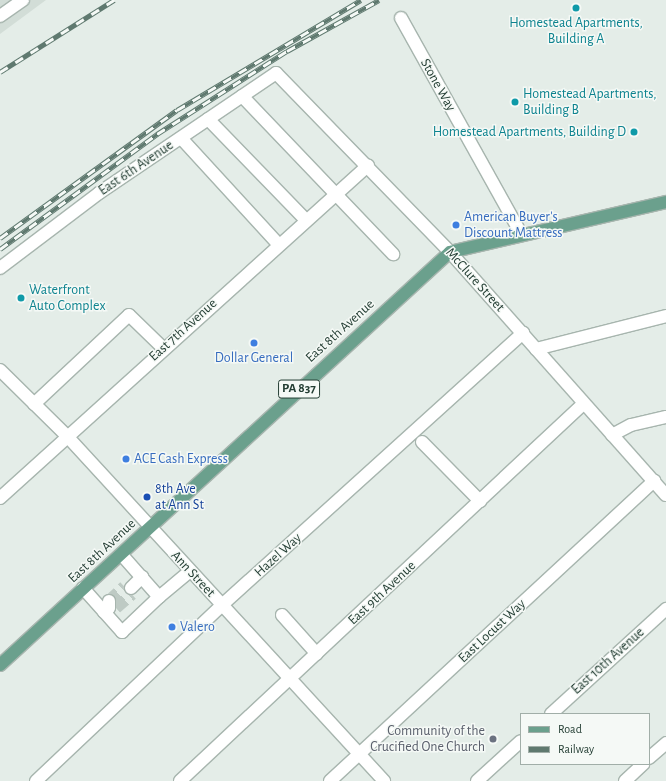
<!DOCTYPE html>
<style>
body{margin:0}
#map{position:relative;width:666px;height:781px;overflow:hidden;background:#e4ede8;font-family:"Alegreya Sans",sans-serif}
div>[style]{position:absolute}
.built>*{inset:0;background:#d2ddd7}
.minor-tunnel>*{height:12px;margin-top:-6px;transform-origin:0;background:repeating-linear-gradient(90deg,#becac4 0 12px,transparent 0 18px)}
.roads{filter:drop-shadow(1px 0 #a7b5ae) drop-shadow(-1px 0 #a7b5ae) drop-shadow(0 1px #a7b5ae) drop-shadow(0 -1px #a7b5ae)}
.minor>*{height:12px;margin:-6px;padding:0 6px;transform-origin:6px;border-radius:6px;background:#fff}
.major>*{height:12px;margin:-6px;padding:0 6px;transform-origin:6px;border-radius:6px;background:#6ba08d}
.rail>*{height:4.5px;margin-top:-2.25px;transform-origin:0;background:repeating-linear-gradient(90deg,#f5f9f6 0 9px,#5f796f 0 18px);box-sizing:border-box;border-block:1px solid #5f796f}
.dots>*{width:11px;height:11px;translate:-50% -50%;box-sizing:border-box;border:2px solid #f5f9f6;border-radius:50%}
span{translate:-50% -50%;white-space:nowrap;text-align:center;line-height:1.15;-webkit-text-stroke:3px #f5f9f6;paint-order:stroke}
.shield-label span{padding:1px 3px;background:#f5f9f6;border:1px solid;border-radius:3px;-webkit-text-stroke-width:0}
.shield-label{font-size:13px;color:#243e34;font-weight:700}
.culture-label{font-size:14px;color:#0d838f}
.left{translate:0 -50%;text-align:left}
.right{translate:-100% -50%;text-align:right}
.street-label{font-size:14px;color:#243e34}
.shop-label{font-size:14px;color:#366cbe}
.transit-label{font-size:14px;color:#164399}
.worship-label{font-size:14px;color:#5b616d}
.legend{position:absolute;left:520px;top:713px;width:130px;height:52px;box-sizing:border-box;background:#f5f9f6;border:1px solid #a1aea8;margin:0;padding:5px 7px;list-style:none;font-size:12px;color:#243e34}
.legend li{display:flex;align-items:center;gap:8px;height:20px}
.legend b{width:20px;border:1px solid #a1aea8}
</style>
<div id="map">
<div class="built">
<div style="clip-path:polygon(0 0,46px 0,0 34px)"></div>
</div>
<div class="minor-tunnel">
<div style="left:109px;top:601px;width:21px;rotate:-43deg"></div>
<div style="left:116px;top:608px;width:21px;rotate:-41deg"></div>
</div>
<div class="roads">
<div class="minor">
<div style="left:0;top:16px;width:28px;rotate:-35deg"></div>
<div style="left:401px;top:18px;width:248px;rotate:60.9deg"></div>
<div style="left:242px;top:96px;width:219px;rotate:46.3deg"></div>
<div style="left:208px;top:119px;width:141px;rotate:45.9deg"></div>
<div style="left:181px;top:138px;width:145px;rotate:47.5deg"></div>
<div style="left:0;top:268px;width:124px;rotate:-37.1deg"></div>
<div style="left:99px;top:193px;width:214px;rotate:-34.1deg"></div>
<div style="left:276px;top:73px;width:250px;rotate:45.8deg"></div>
<div style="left:450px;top:252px;width:325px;rotate:48.4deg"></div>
<div style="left:536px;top:349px;width:134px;rotate:-14.2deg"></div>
<div style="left:0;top:370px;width:93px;rotate:44.6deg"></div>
<div style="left:66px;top:435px;width:470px;rotate:47.4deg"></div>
<div style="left:34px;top:404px;width:130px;rotate:-43.1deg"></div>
<div style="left:129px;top:315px;width:47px;rotate:44.1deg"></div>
<div style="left:612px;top:435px;width:21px;rotate:-28deg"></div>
<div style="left:631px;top:425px;width:36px;rotate:-13deg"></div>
<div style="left:422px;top:442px;width:83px;rotate:45.5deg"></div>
<div style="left:0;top:498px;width:496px;rotate:-42.1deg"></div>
<div style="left:83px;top:588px;width:59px;rotate:48.4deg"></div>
<div style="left:122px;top:632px;width:51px;rotate:-43.4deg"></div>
<div style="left:159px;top:597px;width:57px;rotate:-131.5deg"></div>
<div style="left:131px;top:588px;width:16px;rotate:-45deg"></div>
<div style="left:159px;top:597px;width:40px;rotate:-40deg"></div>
<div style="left:104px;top:612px;width:6px;rotate:-39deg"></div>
<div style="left:109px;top:608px;width:7px;rotate:-90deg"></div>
<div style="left:282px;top:615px;width:52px;rotate:48.1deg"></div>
<div style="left:551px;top:714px;width:156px;rotate:-42.4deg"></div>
<div style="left:649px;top:758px;width:23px;rotate:-41deg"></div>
<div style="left:36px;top:781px;width:256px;rotate:-43.4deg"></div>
<div style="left:222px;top:605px;width:406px;rotate:-42.1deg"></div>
<div style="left:180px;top:781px;width:550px;rotate:-43.09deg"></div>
<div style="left:330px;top:781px;width:442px;rotate:-42.8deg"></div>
<div style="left:477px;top:781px;width:59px;rotate:-42.3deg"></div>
<div style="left:625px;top:781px;width:25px;rotate:-43deg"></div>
</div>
<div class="major">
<div style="left:0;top:665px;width:611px;rotate:-42.55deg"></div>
<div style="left:450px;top:252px;width:222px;rotate:-13deg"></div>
</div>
</div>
<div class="rail">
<div style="left:0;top:72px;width:135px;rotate:-32.3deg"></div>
<div style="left:0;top:238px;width:218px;rotate:-35.9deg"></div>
<div style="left:177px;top:110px;width:214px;rotate:-30.9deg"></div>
<div style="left:0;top:249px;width:195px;rotate:-36.2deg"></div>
<div style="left:157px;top:134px;width:154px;rotate:-32.6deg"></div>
<div style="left:287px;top:51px;width:105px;rotate:-29deg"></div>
</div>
<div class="dots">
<div style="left:576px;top:8px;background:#0f9aa8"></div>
<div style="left:515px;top:102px;background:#0f9aa8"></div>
<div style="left:634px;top:132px;background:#0f9aa8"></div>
<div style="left:456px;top:225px;background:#3f7fe0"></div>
<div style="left:21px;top:298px;background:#0f9aa8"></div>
<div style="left:254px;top:343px;background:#3f7fe0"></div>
<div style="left:126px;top:459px;background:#3f7fe0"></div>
<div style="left:147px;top:497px;background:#1a4fb4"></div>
<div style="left:172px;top:627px;background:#3f7fe0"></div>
<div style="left:493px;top:739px;background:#6b7280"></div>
</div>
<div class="shield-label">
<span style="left:299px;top:389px">PA 837</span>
</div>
<div class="culture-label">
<span style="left:576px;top:31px">Homestead Apartments,<br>Building A</span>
<span class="left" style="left:523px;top:102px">Homestead Apartments,<br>Building B</span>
<span class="right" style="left:626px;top:132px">Homestead Apartments, Building D</span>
<span class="left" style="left:29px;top:298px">Waterfront<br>Auto Complex</span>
</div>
<div class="street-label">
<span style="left:438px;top:85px;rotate:61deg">Stone Way</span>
<span style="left:136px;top:168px;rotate:-34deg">East 6th Avenue</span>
<span style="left:475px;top:280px;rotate:48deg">McClure Street</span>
<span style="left:183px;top:330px;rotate:-42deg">East 7th Avenue</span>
<span style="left:340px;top:331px;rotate:-42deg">East 8th Avenue</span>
<span style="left:102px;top:551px;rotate:-43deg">East 8th Avenue</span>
<span style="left:278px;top:555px;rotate:-42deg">Hazel Way</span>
<span style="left:193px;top:574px;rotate:47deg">Ann Street</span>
<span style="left:382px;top:593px;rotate:-43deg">East 9th Avenue</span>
<span style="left:492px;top:631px;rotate:-43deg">East Locust Way</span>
<span style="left:608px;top:661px;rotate:-42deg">East 10th Avenue</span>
</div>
<div class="shop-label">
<span class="left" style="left:464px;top:225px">American Buyer's<br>Discount Mattress</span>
<span style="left:254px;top:358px">Dollar General</span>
<span class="left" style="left:134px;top:459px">ACE Cash Express</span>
<span class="left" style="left:180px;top:627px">Valero</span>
</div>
<div class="transit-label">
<span class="left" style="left:155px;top:497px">8th Ave<br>at Ann St</span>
</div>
<div class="worship-label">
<span class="right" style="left:485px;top:739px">Community of the<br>Crucified One Church</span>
</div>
<ul class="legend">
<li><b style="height:5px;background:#6ba08d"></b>Road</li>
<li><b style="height:5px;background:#5f796f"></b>Railway</li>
</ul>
</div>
